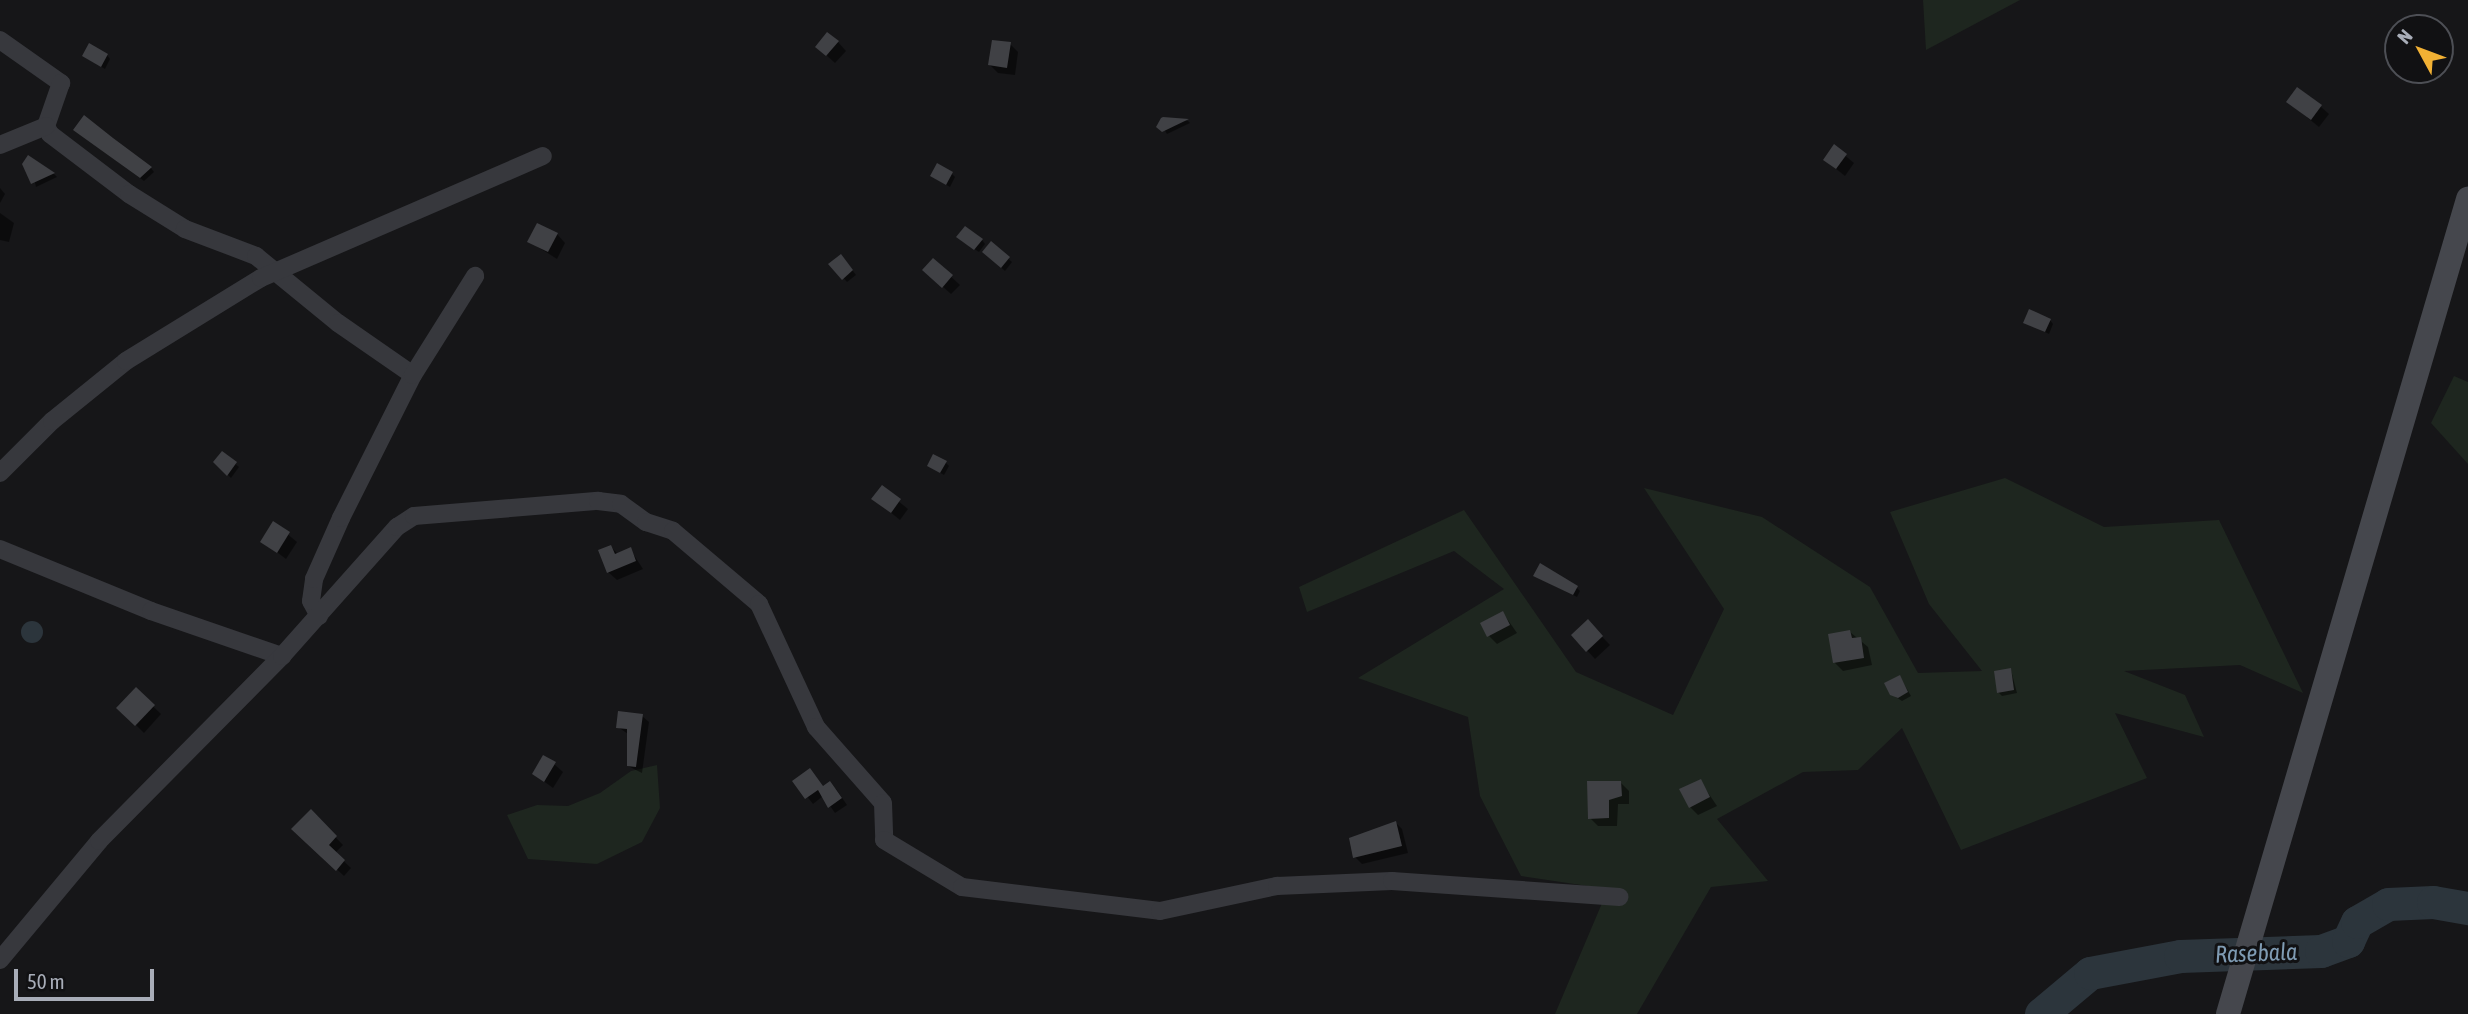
<!DOCTYPE html>
<style>
body{margin:0}
#map{position:relative;width:2468px;height:1014px;overflow:hidden;background:#161618;font-family:"Asap Condensed",sans-serif}
div>[style]{position:absolute}
.green>*{inset:0;background:#1e261f}
.water>*{inset:0;background:#2c353c}
.round{border-radius:50%}
.shadow>*{inset:0;background:#0007}
.river>*{height:33px;margin:-16.5px;padding:0 16.5px;transform-origin:16.5px;border-radius:16.5px;background:#2c353c}
.building>*{inset:0;background:#404145}
.street>*{height:18px;margin:-9px;padding:0 9px;transform-origin:9px;border-radius:9px;background:#37383d}
.secondary>*{height:24px;margin:-12px;padding:0 12px;transform-origin:12px;border-radius:12px;background:#45474d}
span{translate:-50% -50%;white-space:nowrap;text-align:center;line-height:1.15;-webkit-text-stroke:6px #111113;paint-order:stroke}
.water-label{font-size:24px;color:#7f9bb3;font-style:italic}
.north{position:absolute;left:2384px;top:14px;width:70px;height:70px;box-sizing:border-box;background:#111113;border:2px solid #4d4f55;border-radius:50%;rotate:311deg;font-size:19px;font-weight:700;line-height:28px;text-align:center;color:#a8adb8}
.north::after{content:'';display:block;margin:auto;width:24px;height:32px;background:#f2b134;clip-path:polygon(50% 0,100% 100%,50% 72%,0 100%)}
.scale{position:absolute;left:14px;top:969px;width:140px;height:32px;box-sizing:border-box;border:4px solid #a8adb8;border-top:0;padding-left:9px;font-size:21px;line-height:24px;white-space:nowrap;color:#a8adb8;-webkit-text-stroke:5px #111113;paint-order:stroke}
</style>
<div id="map">
<div class="green">
<div style="clip-path:polygon(1923px 0,2020px 0,1926px 50px)"></div>
<div style="clip-path:polygon(2454px 376px,2468px 382px,2468px 464px,2431px 423px)"></div>
<div style="clip-path:polygon(2005px 478px,2104px 527px,2219px 520px,2303px 693px,2240px 665px,2124px 671px,2185px 695px,2204px 737px,2115px 713px,2147px 778px,1961px 850px,1902px 728px,1858px 770px,1803px 772px,1717px 819px,1768px 881px,1711px 887px,1637px 1014px,1555px 1014px,1608px 889px,1521px 876px,1480px 796px,1468px 717px,1358px 678px,1504px 589px,1454px 551px,1307px 612px,1299px 587px,1464px 510px,1576px 672px,1673px 715px,1724px 609px,1644px 488px,1762px 517px,1870px 587px,1918px 673px,1982px 671px,1929px 604px,1890px 512px)"></div>
<div style="clip-path:polygon(657px 765px,660px 808px,642px 842px,597px 864px,528px 859px,507px 815px,537px 805px,568px 806px,600px 793px,631px 771px)"></div>
</div>
<div class="water">
<div class="round" style="left:21px;top:621px;width:22px;height:22px"></div>
</div>
<div class="shadow">
<div style="clip-path:polygon(838px 42px,846px 51px,835px 63px,825px 54px)"></div>
<div style="clip-path:polygon(1010px 44px,1018px 52px,1015px 75px,998px 73px,990px 65px)"></div>
<div style="clip-path:polygon(107px 55px,110px 59px,105px 69px,88px 59px)"></div>
<div style="clip-path:polygon(2288px 102px,2320px 106px,2329px 114px,2319px 127px)"></div>
<div style="clip-path:polygon(84px 118px,151px 168px,154px 172px,144px 181px,79px 133px)"></div>
<div style="clip-path:polygon(1163px 119px,1188px 121px,1190px 123px,1167px 134px,1159px 121px)"></div>
<div style="clip-path:polygon(1835px 147px,1854px 163px,1845px 176px,1825px 160px)"></div>
<div style="clip-path:polygon(29px 157px,54px 174px,57px 177px,36px 187px)"></div>
<div style="clip-path:polygon(952px 174px,955px 177px,950px 187px,936px 179px)"></div>
<div style="clip-path:polygon(0 188px,5px 194px,0 203px)"></div>
<div style="clip-path:polygon(0 213px,14px 223px,9px 242px,0 240px)"></div>
<div style="clip-path:polygon(557px 234px,565px 243px,557px 259px,530px 242px)"></div>
<div style="clip-path:polygon(982px 240px,985px 244px,979px 252px,962px 241px)"></div>
<div style="clip-path:polygon(991px 244px,1012px 262px,1005px 271px,984px 252px)"></div>
<div style="clip-path:polygon(844px 259px,856px 275px,847px 282px,831px 264px)"></div>
<div style="clip-path:polygon(933px 260px,960px 285px,951px 294px,933px 278px)"></div>
<div style="clip-path:polygon(2050px 320px,2053px 324px,2049px 334px,2025px 322px)"></div>
<div style="clip-path:polygon(222px 453px,239px 467px,231px 478px,215px 462px)"></div>
<div style="clip-path:polygon(945px 462px,949px 466px,944px 475px,929px 466px)"></div>
<div style="clip-path:polygon(882px 488px,908px 509px,900px 520px,874px 499px)"></div>
<div style="clip-path:polygon(274px 523px,297px 542px,286px 559px,262px 541px)"></div>
<div style="clip-path:polygon(611px 547px,618px 554px,630px 549px,643px 569px,617px 580px,608px 572px)"></div>
<div style="clip-path:polygon(1535px 576px,1576px 587px,1580px 591px,1577px 597px)"></div>
<div style="clip-path:polygon(1503px 613px,1517px 633px,1497px 644px,1489px 636px)"></div>
<div style="clip-path:polygon(1588px 622px,1610px 645px,1595px 659px,1573px 635px)"></div>
<div style="clip-path:polygon(1850px 632px,1868px 647px,1872px 665px,1843px 671px,1835px 663px)"></div>
<div style="clip-path:polygon(2011px 670px,2017px 693px,2002px 696px,1998px 692px)"></div>
<div style="clip-path:polygon(1900px 677px,1911px 696px,1902px 701px,1891px 694px)"></div>
<div style="clip-path:polygon(136px 690px,161px 714px,144px 733px,119px 708px)"></div>
<div style="clip-path:polygon(642px 716px,649px 722px,642px 773px,628px 766px,628px 734px,618px 727px)"></div>
<div style="clip-path:polygon(554px 764px,563px 772px,553px 788px,534px 774px)"></div>
<div style="clip-path:polygon(795px 781px,836px 789px,847px 805px,835px 813px,823px 796px,813px 804px)"></div>
<div style="clip-path:polygon(1700px 781px,1717px 806px,1698px 815px,1690px 807px)"></div>
<div style="clip-path:polygon(1621px 783px,1629px 791px,1629px 804px,1618px 804px,1617px 826px,1598px 826px,1590px 818px)"></div>
<div style="clip-path:polygon(311px 812px,343px 845px,335px 853px,351px 868px,344px 876px,294px 829px)"></div>
<div style="clip-path:polygon(1396px 823px,1402px 829px,1408px 853px,1362px 864px,1355px 857px)"></div>
</div>
<div class="river">
<div style="left:2041px;top:1014px;width:64px;rotate:-39.9deg"></div>
<div style="left:2090px;top:973px;width:92px;rotate:-10.7deg"></div>
<div style="left:2180px;top:956px;width:141px;rotate:-2deg"></div>
<div style="left:2321px;top:951px;width:29px;rotate:-20deg"></div>
<div style="left:2348px;top:941px;width:21px;rotate:-65deg"></div>
<div style="left:2357px;top:922px;width:36px;rotate:-30deg"></div>
<div style="left:2388px;top:904px;width:45px;rotate:-2.5deg"></div>
<div style="left:2433px;top:902px;width:36px;rotate:10deg"></div>
</div>
<div class="building">
<div style="clip-path:polygon(827px 32px,839px 41px,826px 56px,815px 47px)"></div>
<div style="clip-path:polygon(992px 40px,1011px 42px,1007px 68px,988px 65px)"></div>
<div style="clip-path:polygon(89px 43px,108px 54px,101px 67px,82px 56px)"></div>
<div style="clip-path:polygon(2297px 87px,2322px 105px,2311px 120px,2286px 102px)"></div>
<div style="clip-path:polygon(84px 115px,113px 138px,152px 167px,140px 178px,73px 130px)"></div>
<div style="clip-path:polygon(1161px 118px,1163px 117px,1189px 119px,1162px 132px,1156px 127px)"></div>
<div style="clip-path:polygon(1834px 144px,1847px 154px,1836px 169px,1823px 160px)"></div>
<div style="clip-path:polygon(28px 155px,55px 173px,31px 184px,22px 164px)"></div>
<div style="clip-path:polygon(937px 163px,953px 172px,946px 185px,930px 176px)"></div>
<div style="clip-path:polygon(537px 223px,558px 233px,548px 252px,527px 242px)"></div>
<div style="clip-path:polygon(965px 226px,983px 239px,974px 250px,956px 237px)"></div>
<div style="clip-path:polygon(991px 241px,1010px 257px,1001px 268px,982px 252px)"></div>
<div style="clip-path:polygon(841px 254px,853px 270px,842px 280px,828px 264px)"></div>
<div style="clip-path:polygon(933px 258px,953px 275px,942px 288px,922px 270px)"></div>
<div style="clip-path:polygon(2029px 309px,2051px 319px,2045px 332px,2023px 323px)"></div>
<div style="clip-path:polygon(222px 451px,237px 462px,227px 476px,213px 462px)"></div>
<div style="clip-path:polygon(933px 454px,947px 461px,940px 473px,927px 466px)"></div>
<div style="clip-path:polygon(882px 485px,901px 499px,891px 513px,871px 499px)"></div>
<div style="clip-path:polygon(273px 521px,290px 532px,277px 553px,260px 542px)"></div>
<div style="clip-path:polygon(611px 545px,615px 554px,631px 547px,636px 561px,607px 573px,598px 550px)"></div>
<div style="clip-path:polygon(1540px 563px,1578px 586px,1573px 595px,1533px 576px)"></div>
<div style="clip-path:polygon(1503px 611px,1510px 625px,1487px 637px,1480px 623px)"></div>
<div style="clip-path:polygon(1588px 619px,1603px 636px,1586px 652px,1571px 635px)"></div>
<div style="clip-path:polygon(1850px 630px,1852px 638px,1861px 637px,1864px 658px,1833px 663px,1828px 634px)"></div>
<div style="clip-path:polygon(2011px 668px,2014px 690px,1997px 693px,1994px 671px)"></div>
<div style="clip-path:polygon(1900px 675px,1908px 692px,1898px 698px,1890px 695px,1884px 683px)"></div>
<div style="clip-path:polygon(136px 687px,155px 705px,135px 726px,116px 708px)"></div>
<div style="clip-path:polygon(618px 711px,643px 714px,636px 767px,627px 766px,627px 729px,616px 728px)"></div>
<div style="clip-path:polygon(543px 755px,556px 762px,544px 782px,532px 774px)"></div>
<div style="clip-path:polygon(810px 768px,823px 786px,830px 781px,842px 798px,828px 808px,818px 790px,805px 799px,792px 781px)"></div>
<div style="clip-path:polygon(1701px 779px,1710px 797px,1689px 808px,1679px 789px)"></div>
<div style="clip-path:polygon(1587px 781px,1621px 781px,1622px 796px,1609px 800px,1609px 818px,1588px 819px)"></div>
<div style="clip-path:polygon(311px 809px,337px 836px,329px 845px,345px 860px,336px 871px,291px 829px)"></div>
<div style="clip-path:polygon(1396px 821px,1402px 846px,1353px 858px,1349px 838px)"></div>
</div>
<div class="street">
<div style="left:0;top:40px;width:75px;rotate:35.2deg"></div>
<div style="left:61px;top:83px;width:46px;rotate:109.2deg"></div>
<div style="left:46px;top:126px;width:9px;rotate:63deg"></div>
<div style="left:50px;top:134px;width:99px;rotate:37.2deg"></div>
<div style="left:129px;top:194px;width:66px;rotate:32deg"></div>
<div style="left:185px;top:229px;width:76px;rotate:20.8deg"></div>
<div style="left:256px;top:256px;width:106px;rotate:39.3deg"></div>
<div style="left:338px;top:323px;width:91px;rotate:34.7deg"></div>
<div style="left:0;top:145px;width:50px;rotate:-22.4deg"></div>
<div style="left:0;top:473px;width:74px;rotate:-45deg"></div>
<div style="left:52px;top:421px;width:95px;rotate:-39deg"></div>
<div style="left:126px;top:361px;width:158px;rotate:-31.6deg"></div>
<div style="left:261px;top:278px;width:307px;rotate:-23.4deg"></div>
<div style="left:0;top:549px;width:163px;rotate:22.3deg"></div>
<div style="left:151px;top:611px;width:139px;rotate:19deg"></div>
<div style="left:319px;top:616px;width:17px;rotate:-118deg"></div>
<div style="left:311px;top:601px;width:22px;rotate:-82deg"></div>
<div style="left:314px;top:579px;width:67px;rotate:-66.1deg"></div>
<div style="left:341px;top:518px;width:160px;rotate:-63.3deg"></div>
<div style="left:413px;top:375px;width:117px;rotate:-57.9deg"></div>
<div style="left:0;top:960px;width:155px;rotate:-50.2deg"></div>
<div style="left:99px;top:841px;width:260px;rotate:-45.3deg"></div>
<div style="left:282px;top:656px;width:173px;rotate:-48.3deg"></div>
<div style="left:397px;top:527px;width:20px;rotate:-33deg"></div>
<div style="left:414px;top:516px;width:185px;rotate:-4.7deg"></div>
<div style="left:598px;top:501px;width:23px;rotate:7deg"></div>
<div style="left:621px;top:504px;width:31px;rotate:36deg"></div>
<div style="left:646px;top:522px;width:28px;rotate:18deg"></div>
<div style="left:673px;top:531px;width:113px;rotate:40.3deg"></div>
<div style="left:759px;top:604px;width:136px;rotate:65.1deg"></div>
<div style="left:816px;top:727px;width:101px;rotate:48.6deg"></div>
<div style="left:883px;top:803px;width:37px;rotate:88deg"></div>
<div style="left:884px;top:840px;width:91px;rotate:31.1deg"></div>
<div style="left:962px;top:887px;width:199px;rotate:6.9deg"></div>
<div style="left:1160px;top:911px;width:120px;rotate:-12.1deg"></div>
<div style="left:1277px;top:886px;width:115px;rotate:-2.5deg"></div>
<div style="left:1392px;top:881px;width:228px;rotate:4deg"></div>
</div>
<div class="secondary">
<div style="left:2228px;top:1014px;width:850px;rotate:-73.59deg"></div>
</div>
<div class="water-label">
<span style="left:2256px;top:953px;rotate:-2deg">Rasebala</span>
</div>
<div class="north">N</div>
<div class="scale">50 m</div>
</div>
